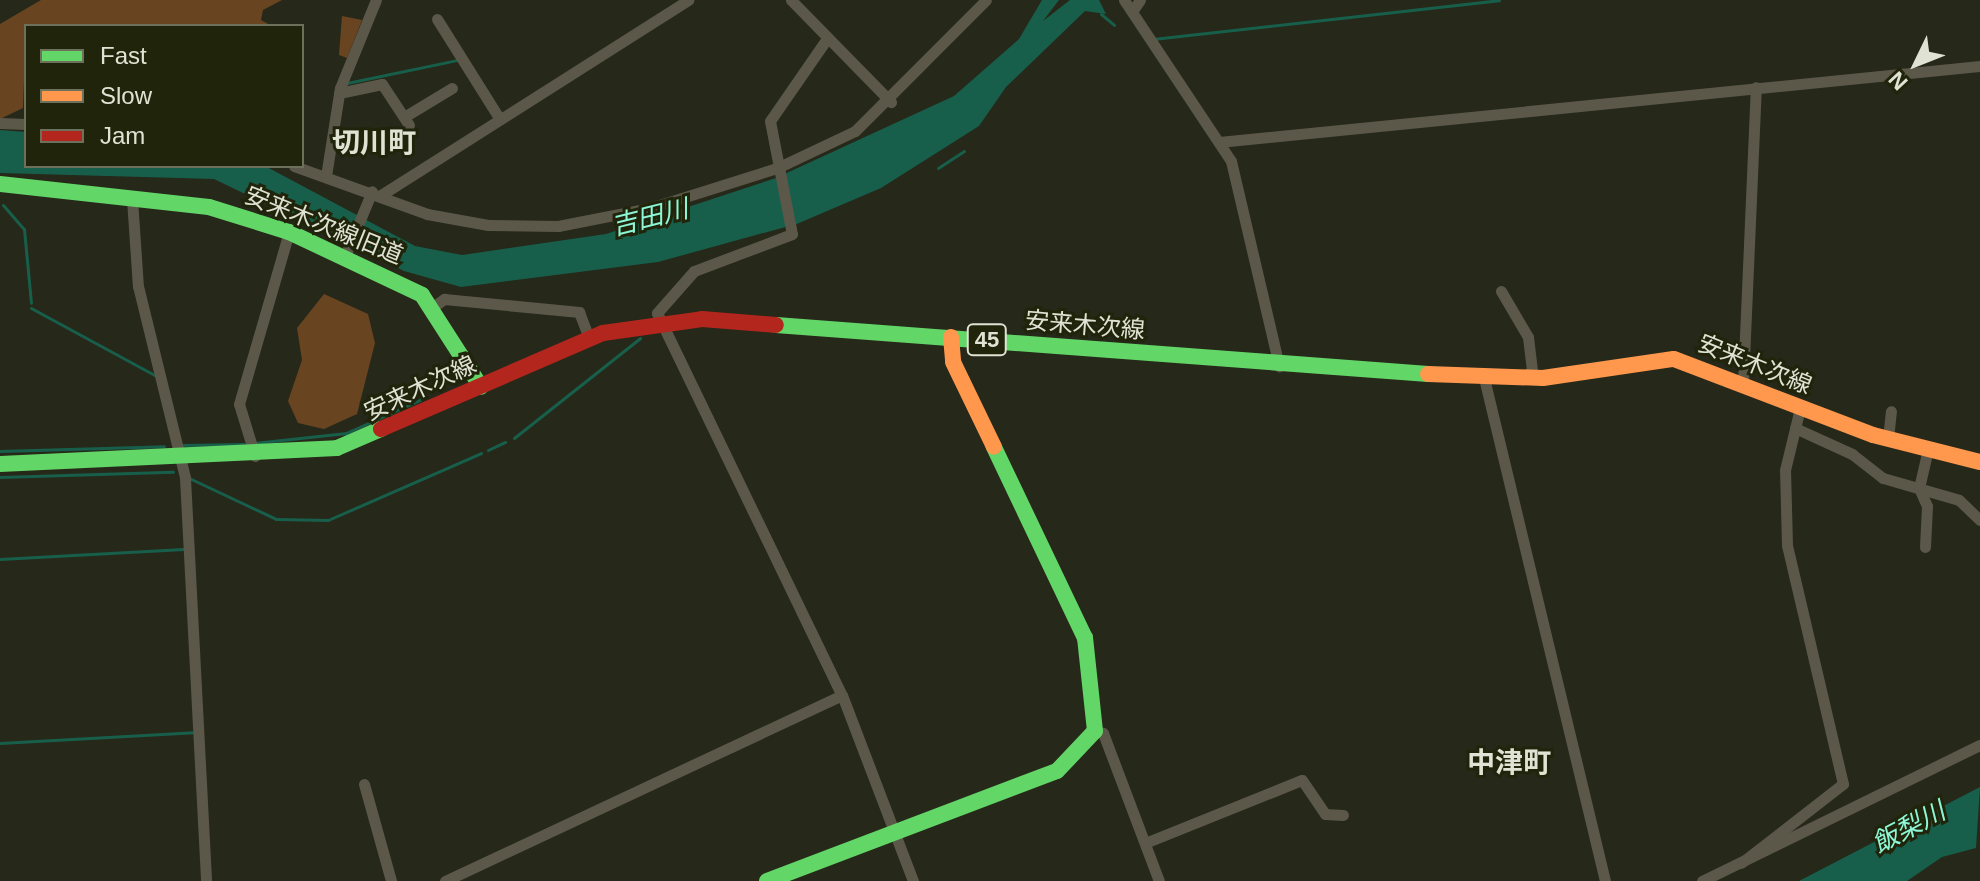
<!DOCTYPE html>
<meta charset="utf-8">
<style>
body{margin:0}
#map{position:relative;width:1980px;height:881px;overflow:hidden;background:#26281a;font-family:Arial,"Noto Sans JP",sans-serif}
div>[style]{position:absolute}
.green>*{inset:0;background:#684520}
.water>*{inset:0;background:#175f4b}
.stream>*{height:3px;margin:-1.5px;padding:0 1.5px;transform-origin:1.5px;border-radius:1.5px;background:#175f4b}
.street>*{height:11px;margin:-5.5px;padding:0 5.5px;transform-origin:5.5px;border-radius:5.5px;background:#5b5849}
.fast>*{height:16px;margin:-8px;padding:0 8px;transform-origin:8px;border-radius:8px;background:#63d668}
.slow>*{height:16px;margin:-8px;padding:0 8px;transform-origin:8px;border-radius:8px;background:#ff974d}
.jam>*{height:16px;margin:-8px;padding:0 8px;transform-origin:8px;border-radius:8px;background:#b3261e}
span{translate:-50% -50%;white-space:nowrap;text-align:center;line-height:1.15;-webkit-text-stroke:6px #20240a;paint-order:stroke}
.shield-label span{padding:2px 6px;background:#20240a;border:2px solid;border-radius:6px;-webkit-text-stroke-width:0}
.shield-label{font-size:22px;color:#e0e3d4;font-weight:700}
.street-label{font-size:24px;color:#e0e3d4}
.water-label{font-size:26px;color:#8df7d7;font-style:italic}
.quarter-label{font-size:28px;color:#e0e3d4;font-weight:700}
.legend{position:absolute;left:24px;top:24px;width:280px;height:144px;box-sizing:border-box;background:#20240a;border:2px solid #6d705b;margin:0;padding:10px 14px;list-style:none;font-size:24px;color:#e0e3d4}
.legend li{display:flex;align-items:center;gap:16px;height:40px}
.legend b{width:40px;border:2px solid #6d705b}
.north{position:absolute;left:1876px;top:24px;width:80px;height:80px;-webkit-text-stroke:6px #20240a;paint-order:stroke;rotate:227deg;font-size:22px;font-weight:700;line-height:32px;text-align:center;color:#e0e3d4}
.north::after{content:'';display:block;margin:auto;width:28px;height:36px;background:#e0e3d4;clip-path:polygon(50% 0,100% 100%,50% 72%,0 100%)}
</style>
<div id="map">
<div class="green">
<div style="clip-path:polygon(41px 0,282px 0,263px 10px,261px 20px,272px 26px,26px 26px,23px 108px,0 119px,0 24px)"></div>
<div style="clip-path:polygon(342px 16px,362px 20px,347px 58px,339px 55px)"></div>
<div style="clip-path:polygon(324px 294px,368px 314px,375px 343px,357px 414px,324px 429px,298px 423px,288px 401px,302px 360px,297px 328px)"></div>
</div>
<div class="water">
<div style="clip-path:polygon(1042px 0,1059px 0,1043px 21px,1070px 0,1099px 0,1106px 14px,1085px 11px,1006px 87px,979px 126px,881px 188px,792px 226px,778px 177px,954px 96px,1019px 39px)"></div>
<div style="clip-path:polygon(0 130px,26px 132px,26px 166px,265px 166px,415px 246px,462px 255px,606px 234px,776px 178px,789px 226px,658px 262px,461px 287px,404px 271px,214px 179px,0 173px)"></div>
<div style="clip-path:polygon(1980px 787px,1976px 848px,1942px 857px,1907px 881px,1799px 881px)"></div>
</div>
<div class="stream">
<div style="left:1101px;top:14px;width:17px;rotate:40deg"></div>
<div style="left:1153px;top:39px;width:348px;rotate:-6.4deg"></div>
<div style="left:347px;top:83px;width:112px;rotate:-11.8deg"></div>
<div style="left:938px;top:168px;width:31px;rotate:-33deg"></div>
<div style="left:3px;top:205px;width:32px;rotate:49deg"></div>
<div style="left:24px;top:229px;width:74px;rotate:84.6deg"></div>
<div style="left:31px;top:308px;width:142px;rotate:28.5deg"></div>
<div style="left:514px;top:438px;width:161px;rotate:-38.4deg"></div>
<div style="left:254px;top:443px;width:93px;rotate:-6.2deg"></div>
<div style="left:346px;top:433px;width:83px;rotate:-24.1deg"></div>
<div style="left:183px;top:445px;width:61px;rotate:-0.9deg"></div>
<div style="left:488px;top:450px;width:19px;rotate:-25deg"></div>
<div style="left:0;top:451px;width:164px;rotate:-1.7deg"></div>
<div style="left:0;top:477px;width:173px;rotate:-1.7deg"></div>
<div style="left:189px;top:478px;width:96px;rotate:25.2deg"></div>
<div style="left:276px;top:519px;width:52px;rotate:1.1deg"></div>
<div style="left:328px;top:520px;width:167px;rotate:-23.6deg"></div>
<div style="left:0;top:559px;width:184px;rotate:-3.1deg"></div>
<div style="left:0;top:743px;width:194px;rotate:-3.2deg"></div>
</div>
<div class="street">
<div style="left:791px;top:0;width:143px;rotate:45.6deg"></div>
<div style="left:1124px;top:0;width:193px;rotate:56.4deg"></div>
<div style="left:1231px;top:161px;width:211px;rotate:76.8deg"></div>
<div style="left:1133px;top:10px;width:12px;rotate:-55deg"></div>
<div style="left:437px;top:19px;width:117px;rotate:57.9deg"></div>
<div style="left:826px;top:40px;width:98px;rotate:124.7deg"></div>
<div style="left:770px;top:121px;width:115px;rotate:79deg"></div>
<div style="left:792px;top:234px;width:105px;rotate:159.3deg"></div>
<div style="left:694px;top:271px;width:56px;rotate:131.4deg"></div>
<div style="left:657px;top:313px;width:424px;rotate:64.2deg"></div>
<div style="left:842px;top:695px;width:199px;rotate:69.1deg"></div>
<div style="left:339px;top:93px;width:44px;rotate:-11.8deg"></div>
<div style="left:382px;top:84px;width:49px;rotate:56.6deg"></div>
<div style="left:404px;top:117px;width:56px;rotate:-31.1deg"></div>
<div style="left:0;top:123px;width:26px;rotate:2deg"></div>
<div style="left:1219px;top:142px;width:765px;rotate:-5.7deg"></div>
<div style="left:294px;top:166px;width:141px;rotate:19.8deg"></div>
<div style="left:427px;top:214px;width:62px;rotate:10.2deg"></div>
<div style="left:488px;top:225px;width:70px;rotate:0.8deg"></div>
<div style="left:558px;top:226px;width:94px;rotate:-11.1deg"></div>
<div style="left:650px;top:208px;width:133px;rotate:-17.5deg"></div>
<div style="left:777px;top:168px;width:86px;rotate:-25.4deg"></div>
<div style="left:855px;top:131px;width:185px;rotate:-45deg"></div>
<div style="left:326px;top:176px;width:89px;rotate:-81deg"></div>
<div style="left:340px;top:88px;width:95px;rotate:-67.8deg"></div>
<div style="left:381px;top:195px;width:364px;rotate:-32.4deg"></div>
<div style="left:132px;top:199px;width:87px;rotate:86.1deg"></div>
<div style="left:138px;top:286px;width:198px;rotate:76.2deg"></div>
<div style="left:185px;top:478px;width:404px;rotate:87deg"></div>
<div style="left:345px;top:256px;width:70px;rotate:-67.4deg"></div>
<div style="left:1501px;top:291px;width:53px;rotate:59.6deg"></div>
<div style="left:1528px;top:337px;width:42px;rotate:83.2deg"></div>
<div style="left:433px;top:307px;width:14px;rotate:-36deg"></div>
<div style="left:444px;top:299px;width:136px;rotate:5.5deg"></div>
<div style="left:579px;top:312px;width:28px;rotate:69deg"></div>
<div style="left:1484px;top:378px;width:517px;rotate:76.47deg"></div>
<div style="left:1743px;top:382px;width:295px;rotate:-87.5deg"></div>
<div style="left:1795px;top:428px;width:63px;rotate:24.5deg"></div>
<div style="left:1852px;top:454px;width:39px;rotate:38deg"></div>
<div style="left:1883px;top:478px;width:79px;rotate:16.1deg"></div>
<div style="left:1959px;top:500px;width:29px;rotate:44deg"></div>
<div style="left:1888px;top:439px;width:28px;rotate:-84deg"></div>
<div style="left:255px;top:456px;width:54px;rotate:-107.1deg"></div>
<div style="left:239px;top:404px;width:179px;rotate:-73.8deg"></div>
<div style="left:1925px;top:547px;width:41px;rotate:-87.2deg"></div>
<div style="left:1927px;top:506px;width:20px;rotate:-114deg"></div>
<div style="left:1919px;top:488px;width:40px;rotate:-77deg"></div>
<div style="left:1095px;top:731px;width:8px;rotate:14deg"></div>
<div style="left:1103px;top:733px;width:158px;rotate:69.3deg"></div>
<div style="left:364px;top:784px;width:101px;rotate:74.4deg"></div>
<div style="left:1145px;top:843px;width:169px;rotate:-21.9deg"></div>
<div style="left:1302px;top:780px;width:41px;rotate:55.9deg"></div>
<div style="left:1325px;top:814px;width:18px;rotate:3deg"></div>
<div style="left:1741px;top:863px;width:129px;rotate:-37.8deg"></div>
<div style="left:1843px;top:784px;width:245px;rotate:-103.2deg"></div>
<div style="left:1787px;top:545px;width:75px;rotate:-91.5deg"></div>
<div style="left:1785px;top:470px;width:64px;rotate:-76.4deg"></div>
<div style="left:445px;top:881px;width:438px;rotate:-25.1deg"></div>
<div style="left:1702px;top:881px;width:309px;rotate:-26.1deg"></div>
</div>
<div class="fast">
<div style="left:0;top:184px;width:210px;rotate:6.3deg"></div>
<div style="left:209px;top:207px;width:84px;rotate:17.4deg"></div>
<div style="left:289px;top:232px;width:147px;rotate:25.3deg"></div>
<div style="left:422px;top:295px;width:109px;rotate:57.3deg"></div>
<div style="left:776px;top:325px;width:654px;rotate:4.3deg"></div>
<div style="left:0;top:464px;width:337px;rotate:-2.7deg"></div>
<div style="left:337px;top:448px;width:48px;rotate:-23.4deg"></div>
<div style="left:767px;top:881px;width:310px;rotate:-20.8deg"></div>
<div style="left:1057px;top:771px;width:55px;rotate:-46.5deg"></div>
<div style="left:1095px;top:731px;width:94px;rotate:-96.1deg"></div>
<div style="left:1085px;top:638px;width:212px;rotate:-115.5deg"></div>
</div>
<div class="slow">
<div style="left:951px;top:337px;width:25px;rotate:85deg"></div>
<div style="left:953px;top:362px;width:94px;rotate:64.2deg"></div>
<div style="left:1428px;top:374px;width:115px;rotate:2deg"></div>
<div style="left:1543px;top:378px;width:132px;rotate:-8.3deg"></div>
<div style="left:1674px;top:359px;width:213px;rotate:20.9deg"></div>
<div style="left:1873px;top:435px;width:110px;rotate:14.2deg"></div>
</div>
<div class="jam">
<div style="left:381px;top:429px;width:242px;rotate:-23.4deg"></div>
<div style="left:603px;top:333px;width:100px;rotate:-8deg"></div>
<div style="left:702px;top:319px;width:74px;rotate:4.6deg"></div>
</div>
<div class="shield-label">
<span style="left:987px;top:340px">45</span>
</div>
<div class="street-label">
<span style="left:324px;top:225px;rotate:22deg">安来木次線旧道</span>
<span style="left:1085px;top:325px;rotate:5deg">安来木次線</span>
<span style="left:1755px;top:364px;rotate:22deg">安来木次線</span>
<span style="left:420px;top:388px;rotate:-25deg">安来木次線</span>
</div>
<div class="water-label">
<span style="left:650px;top:218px;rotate:-14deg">吉田川</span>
<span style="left:1909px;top:828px;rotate:-28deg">飯梨川</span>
</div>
<div class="quarter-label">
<span style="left:374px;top:143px">切川町</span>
<span style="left:1509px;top:763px">中津町</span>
</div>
<ul class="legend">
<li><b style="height:10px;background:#63d668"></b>Fast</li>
<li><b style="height:10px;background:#ff974d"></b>Slow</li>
<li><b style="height:10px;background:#b3261e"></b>Jam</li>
</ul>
<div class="north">N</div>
</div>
